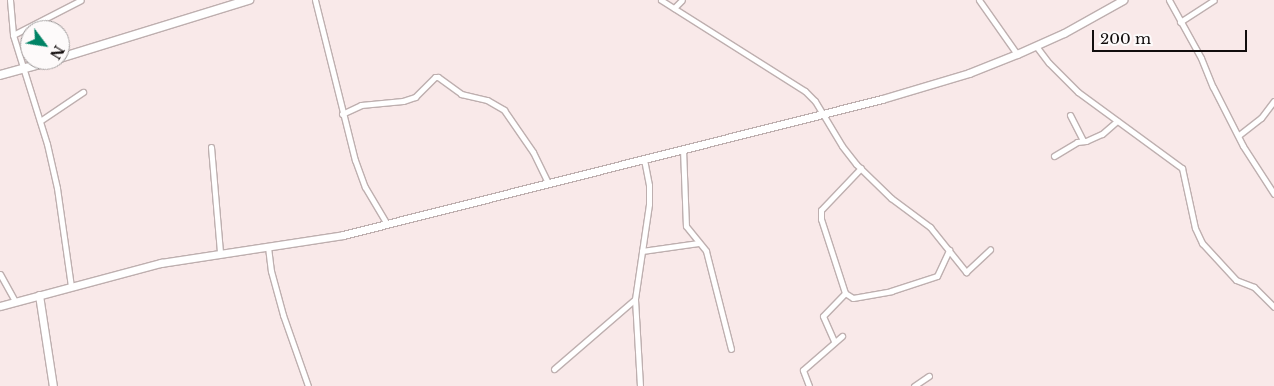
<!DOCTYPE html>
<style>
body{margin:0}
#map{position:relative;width:1274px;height:386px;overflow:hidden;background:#f9e9e9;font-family:"Libre Baskerville",serif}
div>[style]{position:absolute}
.roads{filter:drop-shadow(1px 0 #beafaf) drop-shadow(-1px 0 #beafaf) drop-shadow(0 1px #beafaf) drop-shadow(0 -1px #beafaf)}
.minor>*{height:5px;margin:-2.5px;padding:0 2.5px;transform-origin:2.5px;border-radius:2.5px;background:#fff}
.secondary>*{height:7px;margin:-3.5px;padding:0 3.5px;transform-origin:3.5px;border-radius:3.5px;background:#fff}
.primary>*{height:8px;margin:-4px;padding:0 4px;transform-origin:4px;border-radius:4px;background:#fff}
span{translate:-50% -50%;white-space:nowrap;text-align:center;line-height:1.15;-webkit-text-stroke:4.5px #fdfafa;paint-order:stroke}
.north{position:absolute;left:20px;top:20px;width:50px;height:50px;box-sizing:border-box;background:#fdfafa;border:1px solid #9f9b9b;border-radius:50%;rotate:121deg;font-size:14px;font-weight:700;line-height:20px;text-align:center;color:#120d0d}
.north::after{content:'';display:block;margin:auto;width:18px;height:22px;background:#008365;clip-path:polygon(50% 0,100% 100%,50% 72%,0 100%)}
.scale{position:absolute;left:1092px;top:30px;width:155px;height:22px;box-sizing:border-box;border:2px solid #120d0d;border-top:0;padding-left:6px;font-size:15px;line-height:18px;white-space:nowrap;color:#120d0d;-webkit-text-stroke:4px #fdfafa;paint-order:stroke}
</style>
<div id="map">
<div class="roads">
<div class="minor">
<div style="left:10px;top:0;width:35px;rotate:85deg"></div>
<div style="left:13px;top:35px;width:114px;rotate:72.7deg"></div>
<div style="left:47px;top:144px;width:45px;rotate:77.2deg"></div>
<div style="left:57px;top:188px;width:99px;rotate:81.9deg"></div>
<div style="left:315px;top:0;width:165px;rotate:76deg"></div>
<div style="left:355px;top:160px;width:29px;rotate:70deg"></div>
<div style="left:365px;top:187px;width:43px;rotate:59.3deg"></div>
<div style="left:661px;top:0;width:170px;rotate:32.3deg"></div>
<div style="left:805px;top:91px;width:14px;rotate:45deg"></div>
<div style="left:815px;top:101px;width:52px;rotate:59deg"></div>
<div style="left:842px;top:146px;width:23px;rotate:52deg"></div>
<div style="left:856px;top:164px;width:49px;rotate:44.2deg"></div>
<div style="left:891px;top:198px;width:49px;rotate:36.6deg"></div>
<div style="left:930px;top:227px;width:58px;rotate:51.3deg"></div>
<div style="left:966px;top:272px;width:33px;rotate:-43deg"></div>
<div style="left:979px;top:0;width:66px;rotate:54.9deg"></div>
<div style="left:1169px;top:0;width:66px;rotate:61.1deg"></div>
<div style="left:1201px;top:58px;width:31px;rotate:68deg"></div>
<div style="left:1213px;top:87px;width:66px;rotate:63deg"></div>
<div style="left:1243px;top:146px;width:57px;rotate:57.1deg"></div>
<div style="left:674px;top:8px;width:11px;rotate:-45deg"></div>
<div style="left:1180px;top:22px;width:40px;rotate:-32.9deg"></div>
<div style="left:13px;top:35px;width:76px;rotate:-27.2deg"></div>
<div style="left:1036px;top:46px;width:21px;rotate:53deg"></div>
<div style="left:1049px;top:63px;width:41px;rotate:45deg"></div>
<div style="left:1078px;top:92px;width:129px;rotate:36.2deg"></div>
<div style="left:1182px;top:168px;width:61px;rotate:77.8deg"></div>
<div style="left:1195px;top:228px;width:17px;rotate:65deg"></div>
<div style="left:1202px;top:243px;width:50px;rotate:47.4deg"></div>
<div style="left:1236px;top:280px;width:19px;rotate:21deg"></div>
<div style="left:1254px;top:287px;width:28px;rotate:45deg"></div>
<div style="left:342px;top:114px;width:21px;rotate:-25deg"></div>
<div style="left:361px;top:105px;width:42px;rotate:-5.4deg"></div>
<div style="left:403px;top:101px;width:13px;rotate:-18deg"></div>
<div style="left:415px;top:97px;width:28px;rotate:-45deg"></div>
<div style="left:435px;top:77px;width:3px"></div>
<div style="left:438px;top:77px;width:29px;rotate:36deg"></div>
<div style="left:461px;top:94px;width:27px;rotate:13deg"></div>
<div style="left:487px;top:100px;width:20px;rotate:30deg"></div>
<div style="left:504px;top:110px;width:51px;rotate:55.4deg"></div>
<div style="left:533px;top:152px;width:34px;rotate:64deg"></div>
<div style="left:1070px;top:115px;width:28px;rotate:63deg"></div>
<div style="left:40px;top:121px;width:52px;rotate:-34deg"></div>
<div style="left:1239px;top:135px;width:28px;rotate:-38deg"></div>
<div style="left:1261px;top:118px;width:21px;rotate:-53deg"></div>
<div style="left:211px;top:147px;width:106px;rotate:85.1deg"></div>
<div style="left:683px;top:149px;width:77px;rotate:87.8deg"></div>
<div style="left:686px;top:226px;width:32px;rotate:51deg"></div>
<div style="left:706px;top:251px;width:101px;rotate:75.7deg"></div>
<div style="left:1054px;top:156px;width:27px;rotate:-31deg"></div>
<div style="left:1077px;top:142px;width:9px;rotate:-6deg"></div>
<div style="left:1086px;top:141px;width:17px;rotate:-24deg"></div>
<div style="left:1102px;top:134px;width:20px;rotate:-41deg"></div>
<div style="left:861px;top:168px;width:58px;rotate:133.6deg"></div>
<div style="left:821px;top:210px;width:9px;rotate:90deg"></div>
<div style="left:821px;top:219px;width:78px;rotate:72deg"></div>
<div style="left:845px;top:293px;width:9px;rotate:32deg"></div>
<div style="left:853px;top:298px;width:39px;rotate:-10deg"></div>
<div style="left:891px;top:291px;width:48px;rotate:-18.1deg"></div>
<div style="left:937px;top:276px;width:29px;rotate:-65deg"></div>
<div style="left:268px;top:247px;width:24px;rotate:83deg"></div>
<div style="left:271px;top:271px;width:46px;rotate:74.7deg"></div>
<div style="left:283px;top:315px;width:75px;rotate:70.6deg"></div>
<div style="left:642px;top:251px;width:57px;rotate:-8.1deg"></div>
<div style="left:0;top:274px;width:31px;rotate:61deg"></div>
<div style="left:834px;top:341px;width:27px;rotate:-114deg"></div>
<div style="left:823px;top:316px;width:32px;rotate:-46deg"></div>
<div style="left:554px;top:369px;width:107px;rotate:-40.8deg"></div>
<div style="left:640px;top:386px;width:87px;rotate:-93.3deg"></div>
<div style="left:635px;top:299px;width:96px;rotate:-81.6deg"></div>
<div style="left:649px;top:204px;width:19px;rotate:-90deg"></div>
<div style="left:649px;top:185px;width:26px;rotate:-101deg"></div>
<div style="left:809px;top:386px;width:17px;rotate:-111deg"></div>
<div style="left:803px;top:370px;width:52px;rotate:-41.1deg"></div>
<div style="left:914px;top:386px;width:18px;rotate:-34deg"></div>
</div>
<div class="secondary">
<div style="left:39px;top:295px;width:92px;rotate:81.3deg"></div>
<div style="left:0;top:306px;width:167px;rotate:-15deg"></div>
<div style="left:161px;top:263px;width:184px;rotate:-8.7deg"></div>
<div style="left:343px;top:235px;width:556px;rotate:-14.16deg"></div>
<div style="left:882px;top:99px;width:91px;rotate:-16.6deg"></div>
<div style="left:969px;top:73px;width:52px;rotate:-21.6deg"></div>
<div style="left:1017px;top:54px;width:51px;rotate:-24.1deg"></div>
<div style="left:1064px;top:33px;width:68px;rotate:-29.2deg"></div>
</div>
<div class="primary">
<div style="left:60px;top:58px;width:198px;rotate:-17.1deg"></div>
<div style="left:0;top:75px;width:57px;rotate:-15.3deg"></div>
</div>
</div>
<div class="north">N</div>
<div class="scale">200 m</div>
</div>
